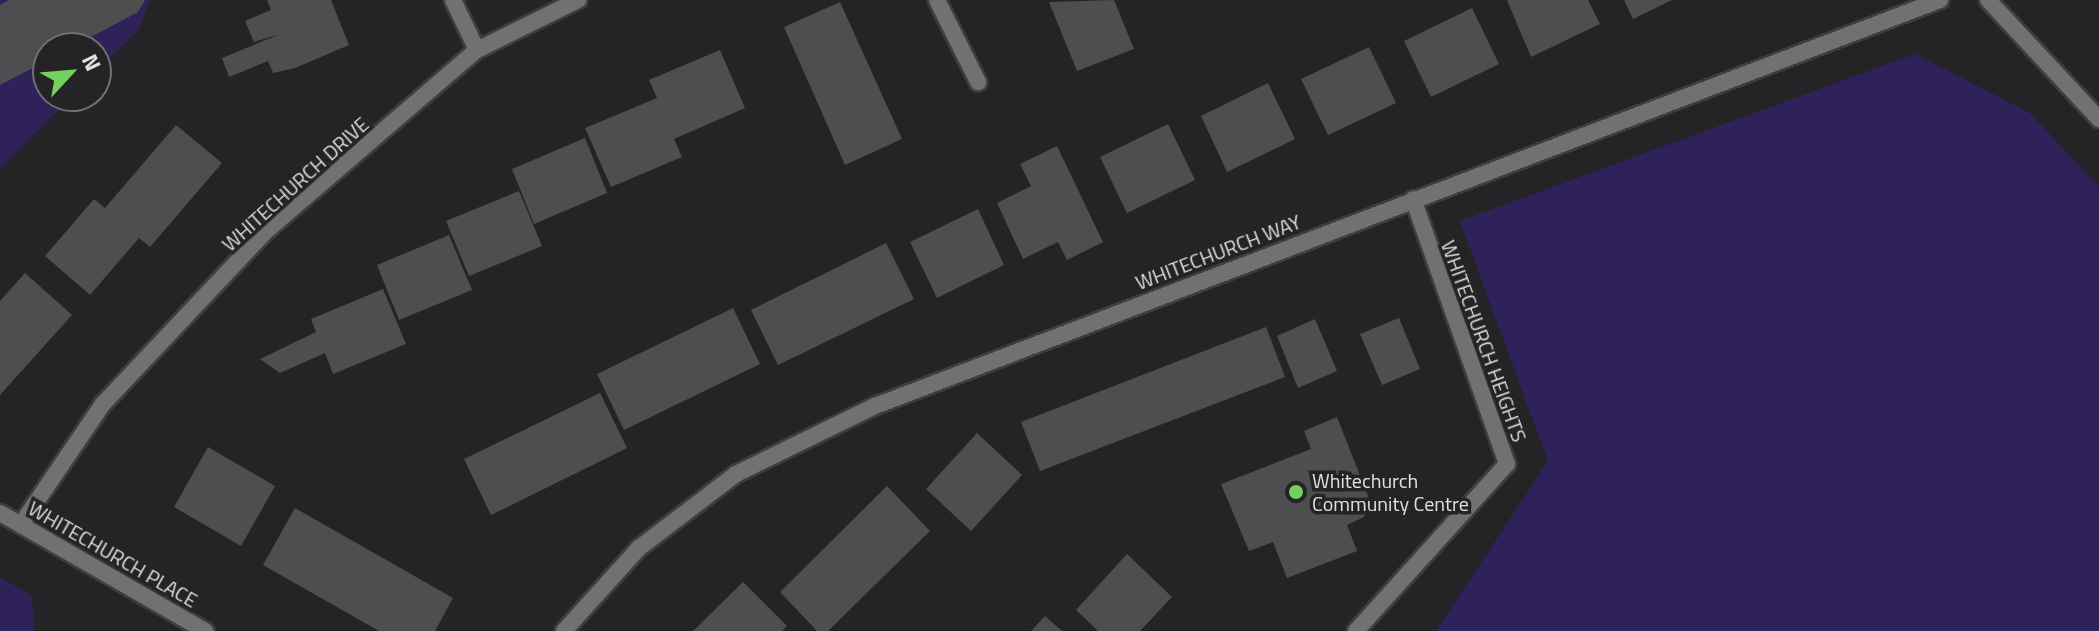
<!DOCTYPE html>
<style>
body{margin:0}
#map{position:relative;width:2099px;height:631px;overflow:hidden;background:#242427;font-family:"Titillium Web",sans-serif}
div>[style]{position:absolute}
.green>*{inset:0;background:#2f225a}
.building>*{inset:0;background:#4e4e51}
.roads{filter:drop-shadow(2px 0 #3e3e41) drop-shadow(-2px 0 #3e3e41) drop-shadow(0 2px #3e3e41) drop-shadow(0 -2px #3e3e41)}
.street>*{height:16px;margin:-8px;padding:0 8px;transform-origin:8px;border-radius:8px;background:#717173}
.dots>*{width:22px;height:22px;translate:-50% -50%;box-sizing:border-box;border:4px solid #242427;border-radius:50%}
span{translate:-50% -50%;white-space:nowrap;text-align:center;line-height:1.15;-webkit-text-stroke:7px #242427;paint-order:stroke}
.street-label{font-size:20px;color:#e1e1e3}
.poi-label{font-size:20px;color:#e1e1e3}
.left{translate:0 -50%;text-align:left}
.north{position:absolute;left:32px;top:32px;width:80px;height:80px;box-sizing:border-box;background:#242427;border:2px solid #707072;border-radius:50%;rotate:64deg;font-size:22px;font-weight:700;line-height:32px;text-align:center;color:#e1e1e3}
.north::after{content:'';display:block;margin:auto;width:28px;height:36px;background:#72d25d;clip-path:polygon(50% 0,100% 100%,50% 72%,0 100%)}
</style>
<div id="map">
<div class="green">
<div style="clip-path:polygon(0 0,150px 0,139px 29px,96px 72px,96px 48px,48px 48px,48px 96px,72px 96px,0 169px)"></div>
<div style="clip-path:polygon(1915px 54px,2030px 113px,2099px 187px,2099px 631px,1436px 631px,1548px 461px,1460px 221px)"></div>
<div style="clip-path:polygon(0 577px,32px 596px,34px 631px,0 631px)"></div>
</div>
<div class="building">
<div style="clip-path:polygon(9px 0,145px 0,138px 12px,70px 48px,48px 48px,48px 60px,0 85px,0 5px)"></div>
<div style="clip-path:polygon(267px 0,331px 0,349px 45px,295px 68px,273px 73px,268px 61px,229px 77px,222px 58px,280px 34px,254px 42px,245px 21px,271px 10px)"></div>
<div style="clip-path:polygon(1114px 0,1134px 49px,1077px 71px,1049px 2px)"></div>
<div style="clip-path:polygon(1507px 0,1588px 0,1600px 24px,1531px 57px)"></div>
<div style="clip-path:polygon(1624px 0,1672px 0,1633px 19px)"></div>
<div style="clip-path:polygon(840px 2px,902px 139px,845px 165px,784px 27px)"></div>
<div style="clip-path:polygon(1472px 8px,1499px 64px,1431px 97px,1404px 41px)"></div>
<div style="clip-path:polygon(1369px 47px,1396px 103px,1328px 135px,1301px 79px)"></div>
<div style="clip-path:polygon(720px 50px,745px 108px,674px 139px,682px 157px,611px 187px,585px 128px,657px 98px,649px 80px)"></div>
<div style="clip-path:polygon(1268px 83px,1295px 139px,1227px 172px,1201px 116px)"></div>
<div style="clip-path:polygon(1168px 124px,1195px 180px,1127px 213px,1100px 157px)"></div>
<div style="clip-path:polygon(176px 125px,222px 163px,150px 247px,139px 238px,90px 295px,45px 256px,94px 199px,105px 208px)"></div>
<div style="clip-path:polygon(585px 138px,607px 193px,534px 224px,512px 169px)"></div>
<div style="clip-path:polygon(1057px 146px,1103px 242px,1067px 260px,1058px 242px,1023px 259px,997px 203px,1031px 186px,1020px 164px)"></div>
<div style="clip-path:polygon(519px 191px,542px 246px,469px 276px,446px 221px)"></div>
<div style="clip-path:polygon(978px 209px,1004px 265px,937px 298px,910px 242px)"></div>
<div style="clip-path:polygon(449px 235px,472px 290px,399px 320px,377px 265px)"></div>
<div style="clip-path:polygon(886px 243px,914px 299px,778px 365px,751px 310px)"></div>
<div style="clip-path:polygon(25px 273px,72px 315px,0 395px,0 301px)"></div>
<div style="clip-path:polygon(383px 289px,406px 344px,333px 374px,325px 353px,280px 373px,260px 359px,316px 332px,311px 319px)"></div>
<div style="clip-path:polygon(733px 308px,760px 364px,624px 430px,597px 374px)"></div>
<div style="clip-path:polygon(1399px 318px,1420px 369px,1382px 385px,1360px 334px)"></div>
<div style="clip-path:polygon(1315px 319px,1337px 371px,1298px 388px,1277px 336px)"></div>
<div style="clip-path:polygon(1266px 327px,1285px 377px,1040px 471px,1021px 422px)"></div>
<div style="clip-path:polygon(600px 393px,627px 448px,491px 515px,464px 459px)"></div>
<div style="clip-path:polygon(1337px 417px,1370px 501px,1364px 517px,1347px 525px,1357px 551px,1287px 578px,1273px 542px,1249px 551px,1221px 484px,1311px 449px,1304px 431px)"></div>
<div style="clip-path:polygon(977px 433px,1022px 475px,971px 531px,926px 489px)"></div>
<div style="clip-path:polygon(208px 447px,275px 486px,241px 546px,174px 507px)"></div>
<div style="clip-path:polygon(887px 486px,930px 531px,828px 631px,817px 631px,780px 592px)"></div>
<div style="clip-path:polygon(295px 508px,453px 598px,435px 631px,379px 631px,263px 565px)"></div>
<div style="clip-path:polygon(1127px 554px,1172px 597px,1140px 631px,1098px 631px,1076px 610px)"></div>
<div style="clip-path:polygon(743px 582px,787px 626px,782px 631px,693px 631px)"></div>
<div style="clip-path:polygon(1045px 616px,1062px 631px,1031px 631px)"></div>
</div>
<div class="roads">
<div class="street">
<div style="left:453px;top:0;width:55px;rotate:64.4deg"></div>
<div style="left:937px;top:0;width:92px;rotate:63.4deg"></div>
<div style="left:1988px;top:0;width:163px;rotate:47deg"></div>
<div style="left:0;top:513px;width:237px;rotate:29.9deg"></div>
<div style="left:22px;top:523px;width:144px;rotate:-55.8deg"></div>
<div style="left:103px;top:404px;width:235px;rotate:-46.7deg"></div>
<div style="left:264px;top:233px;width:281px;rotate:-40.7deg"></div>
<div style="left:477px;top:50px;width:113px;rotate:-26.3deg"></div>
<div style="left:564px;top:631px;width:112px;rotate:-47.9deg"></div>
<div style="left:639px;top:548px;width:122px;rotate:-37.3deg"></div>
<div style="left:736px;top:474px;width:155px;rotate:-26.1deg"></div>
<div style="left:875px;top:406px;width:1140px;rotate:-20.87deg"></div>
<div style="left:1356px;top:631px;width:225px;rotate:-47.9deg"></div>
<div style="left:1507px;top:464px;width:281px;rotate:-109.5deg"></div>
</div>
</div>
<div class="dots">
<div style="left:1296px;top:492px;background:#72d25d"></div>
</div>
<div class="street-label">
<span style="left:295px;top:184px;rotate:-42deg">WHITECHURCH DRIVE</span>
<span style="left:1218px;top:252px;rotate:-21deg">WHITECHURCH WAY</span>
<span style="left:1484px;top:341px;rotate:70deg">WHITECHURCH HEIGHTS</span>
<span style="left:113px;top:554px;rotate:30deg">WHITECHURCH PLACE</span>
</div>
<div class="poi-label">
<span class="left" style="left:1312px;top:492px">Whitechurch<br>Community Centre</span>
</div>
<div class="north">N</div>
</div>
